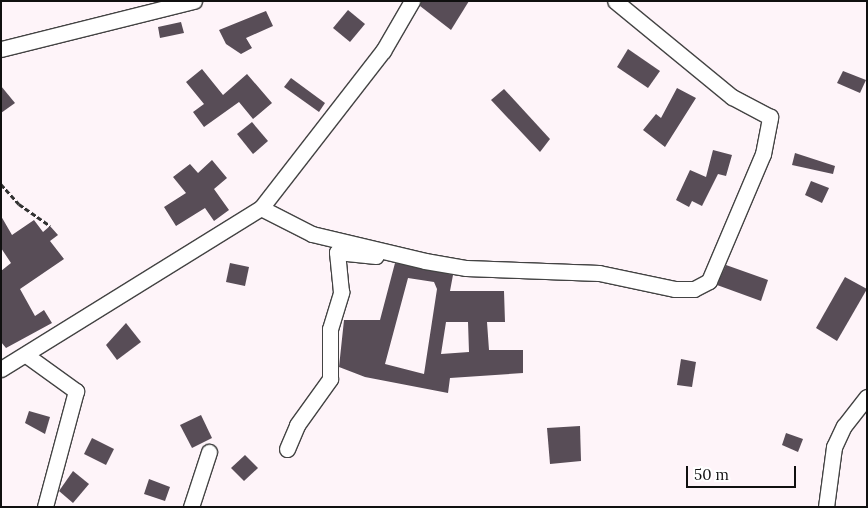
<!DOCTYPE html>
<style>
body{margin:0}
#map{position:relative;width:868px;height:508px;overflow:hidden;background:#fef4f9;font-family:Lora,serif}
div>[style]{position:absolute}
.building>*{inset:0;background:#584d57}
.path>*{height:2.5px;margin-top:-1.25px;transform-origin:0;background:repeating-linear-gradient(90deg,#323232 0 5px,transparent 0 7.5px)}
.roads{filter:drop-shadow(1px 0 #434343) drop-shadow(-1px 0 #434343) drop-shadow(0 1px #434343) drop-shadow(0 -1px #434343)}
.street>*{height:15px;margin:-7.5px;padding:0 7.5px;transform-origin:7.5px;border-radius:7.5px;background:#fff}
span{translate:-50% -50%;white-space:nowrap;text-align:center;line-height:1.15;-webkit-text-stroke:5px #fff;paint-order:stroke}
.frame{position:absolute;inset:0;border:2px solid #101010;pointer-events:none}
.scale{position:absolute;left:686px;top:466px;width:110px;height:22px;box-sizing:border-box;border:2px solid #101010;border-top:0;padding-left:6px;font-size:15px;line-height:18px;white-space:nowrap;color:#101010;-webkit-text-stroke:4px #fff;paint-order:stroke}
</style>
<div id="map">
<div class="building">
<div style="clip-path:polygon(421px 1px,469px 1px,451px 30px,420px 6px)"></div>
<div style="clip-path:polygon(348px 10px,365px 24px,350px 42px,333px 28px)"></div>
<div style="clip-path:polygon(266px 11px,273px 26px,246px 38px,252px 48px,241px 54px,226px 44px,219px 30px)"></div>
<div style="clip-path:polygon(181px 22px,184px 33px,160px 38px,158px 27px)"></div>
<div style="clip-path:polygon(628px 49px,660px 71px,648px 88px,617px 67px)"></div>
<div style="clip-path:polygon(202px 69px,223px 95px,247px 74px,272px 103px,253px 119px,239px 102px,204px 127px,193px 112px,204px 104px,186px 82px)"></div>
<div style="clip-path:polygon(843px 71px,866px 80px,860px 93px,837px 83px)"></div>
<div style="clip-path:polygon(291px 78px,325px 103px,319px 112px,284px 87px)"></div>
<div style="clip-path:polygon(1px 86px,15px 103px,1px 113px)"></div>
<div style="clip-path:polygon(677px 88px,696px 98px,665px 147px,643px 130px,656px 114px,661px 118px)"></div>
<div style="clip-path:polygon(504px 89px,550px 139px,540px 152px,491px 100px)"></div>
<div style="clip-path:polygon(252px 122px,268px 141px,253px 154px,237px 134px)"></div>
<div style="clip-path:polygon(713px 150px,732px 155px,726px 176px,718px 174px,702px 206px,692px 201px,689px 207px,676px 200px,690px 170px,706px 177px)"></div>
<div style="clip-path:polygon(795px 153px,835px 166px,833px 174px,792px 165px)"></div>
<div style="clip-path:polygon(212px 160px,227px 178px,214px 189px,229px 210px,214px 221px,205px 208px,176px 226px,164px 207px,186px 193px,173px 177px,190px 164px,198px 173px)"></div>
<div style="clip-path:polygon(811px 181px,829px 188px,822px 203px,805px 195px)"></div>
<div style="clip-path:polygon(1px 216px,12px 235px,34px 220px,43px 232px,50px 226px,58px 235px,50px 241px,64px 259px,20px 289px,35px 316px,44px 310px,52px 323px,6px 348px,1px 342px,1px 271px,11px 263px,1px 248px)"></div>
<div style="clip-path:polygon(230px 263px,249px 267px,245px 286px,226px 282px)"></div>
<div style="clip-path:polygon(evenodd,395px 263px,453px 275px,450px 291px,504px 291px,505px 322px,487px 322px,489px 350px,523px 350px,523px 373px,450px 378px,448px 393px,365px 377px,339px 367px,344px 320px,380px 320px,395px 263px,408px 278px,434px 282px,437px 289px,424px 374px,385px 364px,408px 278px,395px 263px,446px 322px,468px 322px,469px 352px,441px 354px,446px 322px)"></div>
<div style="clip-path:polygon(726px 265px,768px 280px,761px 301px,717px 285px)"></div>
<div style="clip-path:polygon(845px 277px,867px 289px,837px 341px,816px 328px)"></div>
<div style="clip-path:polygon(126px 323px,141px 342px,117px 360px,106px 345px)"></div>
<div style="clip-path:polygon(681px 359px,696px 362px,692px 387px,677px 385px)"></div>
<div style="clip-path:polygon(29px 411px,50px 417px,45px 434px,25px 423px)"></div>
<div style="clip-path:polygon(201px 415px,212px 438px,192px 448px,180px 425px)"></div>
<div style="clip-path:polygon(580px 426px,581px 461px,550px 464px,547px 428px)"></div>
<div style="clip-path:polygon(786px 433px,803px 439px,798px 452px,782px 445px)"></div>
<div style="clip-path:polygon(92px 438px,114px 449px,106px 465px,84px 454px)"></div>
<div style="clip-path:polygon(245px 455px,258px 468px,244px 481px,231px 468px)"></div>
<div style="clip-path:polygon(73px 471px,89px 484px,73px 503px,59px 491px)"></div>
<div style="clip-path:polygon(149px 479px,170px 487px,165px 501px,144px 494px)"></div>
</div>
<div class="path">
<div style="left:1px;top:184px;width:27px;rotate:48deg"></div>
<div style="left:19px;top:204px;width:38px;rotate:35deg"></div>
</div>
<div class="roads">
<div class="street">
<div style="left:1px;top:49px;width:199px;rotate:-14deg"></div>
<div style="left:261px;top:208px;width:57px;rotate:27deg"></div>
<div style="left:312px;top:234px;width:116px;rotate:13.4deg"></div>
<div style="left:425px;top:261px;width:42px;rotate:9.7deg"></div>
<div style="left:466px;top:268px;width:133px;rotate:2.2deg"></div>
<div style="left:599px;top:273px;width:78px;rotate:11.9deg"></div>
<div style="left:675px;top:289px;width:19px"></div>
<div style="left:694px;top:289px;width:17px;rotate:-28deg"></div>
<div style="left:709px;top:281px;width:138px;rotate:-67deg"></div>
<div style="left:763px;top:154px;width:38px;rotate:-79deg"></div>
<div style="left:770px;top:117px;width:43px;rotate:-152.2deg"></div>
<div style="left:732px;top:97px;width:151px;rotate:-140.6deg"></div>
<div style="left:26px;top:355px;width:62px;rotate:35.8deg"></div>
<div style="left:76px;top:391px;width:120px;rotate:105deg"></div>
<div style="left:1px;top:369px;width:306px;rotate:-31.8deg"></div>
<div style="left:261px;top:208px;width:199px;rotate:-52.2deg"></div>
<div style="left:383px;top:51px;width:58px;rotate:-59.9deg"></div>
<div style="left:287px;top:449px;width:26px;rotate:-67deg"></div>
<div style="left:297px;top:425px;width:57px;rotate:-54.3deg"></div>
<div style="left:330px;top:379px;width:50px;rotate:-90deg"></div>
<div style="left:330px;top:329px;width:39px;rotate:-73deg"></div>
<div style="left:341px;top:292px;width:40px;rotate:-95.7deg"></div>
<div style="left:337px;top:252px;width:39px;rotate:6deg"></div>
<div style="left:191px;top:507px;width:58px;rotate:-71.9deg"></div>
<div style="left:826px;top:507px;width:61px;rotate:-82.4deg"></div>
<div style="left:834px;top:447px;width:23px;rotate:-65deg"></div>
<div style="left:844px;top:426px;width:37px;rotate:-52deg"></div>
</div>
</div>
<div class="frame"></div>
<div class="scale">50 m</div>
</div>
